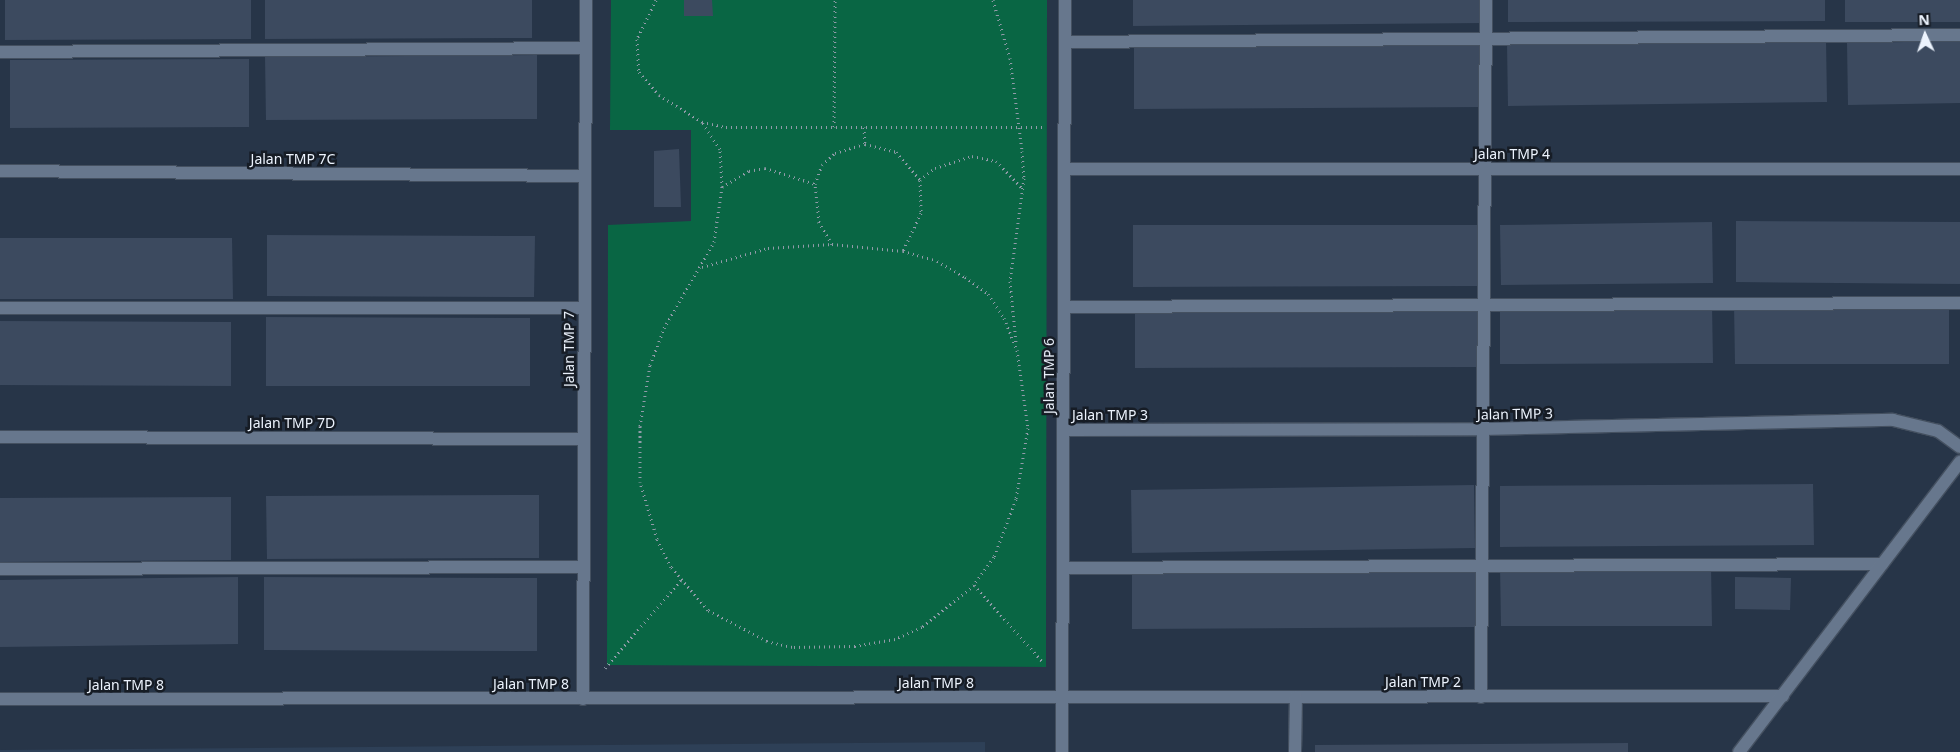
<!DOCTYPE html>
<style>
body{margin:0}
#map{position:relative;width:1960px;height:752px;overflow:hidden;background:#273548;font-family:"Noto Sans",sans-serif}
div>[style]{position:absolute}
.built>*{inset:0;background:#2e4057}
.green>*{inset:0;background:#096644}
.building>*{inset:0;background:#3c4a5f}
.path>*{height:3px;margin-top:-1.5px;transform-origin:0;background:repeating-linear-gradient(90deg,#919ba9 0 1px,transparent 0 5px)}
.roads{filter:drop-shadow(1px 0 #445060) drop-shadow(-1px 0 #445060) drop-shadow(0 1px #445060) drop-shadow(0 -1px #445060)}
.minor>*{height:12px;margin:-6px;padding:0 6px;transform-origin:6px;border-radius:6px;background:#67778d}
span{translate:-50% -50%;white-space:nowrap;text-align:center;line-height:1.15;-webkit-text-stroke:5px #161c25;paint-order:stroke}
.street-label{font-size:14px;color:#ecf3fd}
.north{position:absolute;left:1900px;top:10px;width:50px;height:50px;-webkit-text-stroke:4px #161c25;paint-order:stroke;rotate:357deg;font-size:14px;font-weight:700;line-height:20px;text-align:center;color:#ecf3fd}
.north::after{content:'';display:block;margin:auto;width:18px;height:22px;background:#ecf3fd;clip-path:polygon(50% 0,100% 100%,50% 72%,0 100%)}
</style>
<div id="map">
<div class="built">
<div style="clip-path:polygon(985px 742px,985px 752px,0 752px,0 750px)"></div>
</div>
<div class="green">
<div style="clip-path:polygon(611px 0,1047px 0,1046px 667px,607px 665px,608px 225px,691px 221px,691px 130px,610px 130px)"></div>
</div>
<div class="building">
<div style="clip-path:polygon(5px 0,251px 0,251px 39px,5px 40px)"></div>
<div style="clip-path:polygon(265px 0,532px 0,532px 38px,265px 39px)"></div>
<div style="clip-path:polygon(684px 0,712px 0,713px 16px,684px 16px)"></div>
<div style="clip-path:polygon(1133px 0,1485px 0,1485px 23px,1133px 26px)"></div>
<div style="clip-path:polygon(1508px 0,1825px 0,1825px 21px,1508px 22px)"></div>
<div style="clip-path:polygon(1845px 0,1960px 0,1960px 22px,1845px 22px)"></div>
<div style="clip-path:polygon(1826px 40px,1827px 102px,1508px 106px,1507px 44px)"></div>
<div style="clip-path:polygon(1960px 41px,1960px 103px,1848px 105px,1847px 43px)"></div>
<div style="clip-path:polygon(1485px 44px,1485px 107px,1134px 109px,1134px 47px)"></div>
<div style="clip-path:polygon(537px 55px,537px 119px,266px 120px,265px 57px)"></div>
<div style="clip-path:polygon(249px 59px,249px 127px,10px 128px,10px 60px)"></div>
<div style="clip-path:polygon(679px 149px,681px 207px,654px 207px,654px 151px)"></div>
<div style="clip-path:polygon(1736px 221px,1960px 222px,1960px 284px,1736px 282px)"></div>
<div style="clip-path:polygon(1712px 222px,1713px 283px,1501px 285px,1500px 225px)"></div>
<div style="clip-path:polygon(1133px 225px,1477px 225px,1477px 286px,1133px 287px)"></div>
<div style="clip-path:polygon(267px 235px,535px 236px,534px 297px,267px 296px)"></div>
<div style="clip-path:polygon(0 238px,232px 238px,233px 299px,0 299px)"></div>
<div style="clip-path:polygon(1734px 304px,1949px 304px,1949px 364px,1735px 364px)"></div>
<div style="clip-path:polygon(1712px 305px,1713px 363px,1500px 364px,1500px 307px)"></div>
<div style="clip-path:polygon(1477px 308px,1477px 367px,1135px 368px,1135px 310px)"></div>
<div style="clip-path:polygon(266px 317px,530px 318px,530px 386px,266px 386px)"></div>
<div style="clip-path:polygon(0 321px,231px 322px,231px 386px,0 385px)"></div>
<div style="clip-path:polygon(1813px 484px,1814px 545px,1500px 547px,1500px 486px)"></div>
<div style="clip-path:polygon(1474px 485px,1475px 548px,1132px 553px,1131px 490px)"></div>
<div style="clip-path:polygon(539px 495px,539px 558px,267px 559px,266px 496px)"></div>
<div style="clip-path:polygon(231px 497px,231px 560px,0 562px,0 498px)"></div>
<div style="clip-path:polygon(1500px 566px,1711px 566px,1712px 626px,1501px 626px)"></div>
<div style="clip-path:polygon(1476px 569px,1476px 627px,1132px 629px,1132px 571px)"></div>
<div style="clip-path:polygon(238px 577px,238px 644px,0 647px,0 580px)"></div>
<div style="clip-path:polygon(264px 577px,537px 578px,537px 651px,264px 650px)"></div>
<div style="clip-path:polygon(1735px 577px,1791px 578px,1790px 610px,1735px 609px)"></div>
<div style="clip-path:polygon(1628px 743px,1628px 752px,1315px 752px,1315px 745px)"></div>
</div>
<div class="path">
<div style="left:656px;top:0;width:43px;rotate:116deg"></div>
<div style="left:637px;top:39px;width:33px;rotate:87deg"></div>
<div style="left:639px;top:72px;width:30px;rotate:49deg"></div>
<div style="left:659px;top:95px;width:51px;rotate:32.1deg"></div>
<div style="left:702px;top:122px;width:25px;rotate:12deg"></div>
<div style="left:726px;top:127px;width:319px"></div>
<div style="left:993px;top:0;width:60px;rotate:73.7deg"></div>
<div style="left:1010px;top:58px;width:94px;rotate:82.6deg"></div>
<div style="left:1022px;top:151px;width:27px;rotate:86deg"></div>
<div style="left:1024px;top:178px;width:104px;rotate:97.7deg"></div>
<div style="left:1010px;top:281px;width:61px;rotate:84.4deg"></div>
<div style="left:834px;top:127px;width:127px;rotate:-89.5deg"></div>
<div style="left:864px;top:127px;width:17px;rotate:87deg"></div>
<div style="left:920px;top:180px;width:19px;rotate:-39deg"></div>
<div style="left:935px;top:168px;width:39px;rotate:-18deg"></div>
<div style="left:972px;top:156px;width:25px;rotate:12deg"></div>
<div style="left:996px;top:161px;width:37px;rotate:46deg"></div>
<div style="left:722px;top:187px;width:31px;rotate:-31deg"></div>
<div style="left:749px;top:171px;width:16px;rotate:-11deg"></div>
<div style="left:765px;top:168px;width:52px;rotate:17.7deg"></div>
<div style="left:832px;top:244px;width:26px;rotate:-121deg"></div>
<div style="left:819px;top:222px;width:38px;rotate:-96deg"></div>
<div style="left:815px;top:184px;width:20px;rotate:-70deg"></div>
<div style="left:822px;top:165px;width:18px;rotate:-43deg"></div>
<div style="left:835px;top:153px;width:31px;rotate:-17deg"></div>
<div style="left:865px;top:144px;width:32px;rotate:14deg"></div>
<div style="left:896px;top:152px;width:37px;rotate:49deg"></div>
<div style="left:920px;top:180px;width:33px;rotate:88deg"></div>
<div style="left:921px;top:213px;width:42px;rotate:115.3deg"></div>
<div style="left:702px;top:267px;width:69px;rotate:-16.1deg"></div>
<div style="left:768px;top:248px;width:64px;rotate:-3.6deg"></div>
<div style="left:832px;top:244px;width:71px;rotate:5.6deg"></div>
<div style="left:903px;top:251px;width:35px;rotate:16deg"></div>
<div style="left:937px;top:261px;width:32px;rotate:30deg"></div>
<div style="left:965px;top:277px;width:29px;rotate:36deg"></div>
<div style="left:988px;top:294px;width:29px;rotate:56deg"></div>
<div style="left:1004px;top:318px;width:35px;rotate:68deg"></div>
<div style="left:1017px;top:350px;width:79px;rotate:82deg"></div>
<div style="left:1028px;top:428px;width:72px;rotate:99.6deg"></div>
<div style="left:1016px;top:499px;width:62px;rotate:110.8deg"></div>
<div style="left:994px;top:557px;width:34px;rotate:126deg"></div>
<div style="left:974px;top:585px;width:67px;rotate:141.1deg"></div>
<div style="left:922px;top:627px;width:30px;rotate:156deg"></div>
<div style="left:895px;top:639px;width:41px;rotate:170.1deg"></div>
<div style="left:855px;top:646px;width:63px;rotate:179.1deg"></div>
<div style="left:792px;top:647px;width:26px;rotate:-167deg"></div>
<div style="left:767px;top:641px;width:67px;rotate:-152.3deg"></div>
<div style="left:708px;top:610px;width:57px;rotate:-130.7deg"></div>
<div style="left:671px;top:567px;width:31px;rotate:-117deg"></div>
<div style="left:657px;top:539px;width:59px;rotate:-106.6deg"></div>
<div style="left:640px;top:482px;width:56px;rotate:-90deg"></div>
<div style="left:640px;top:426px;width:62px;rotate:-80.7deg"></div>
<div style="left:650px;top:365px;width:40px;rotate:-69deg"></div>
<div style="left:664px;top:328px;width:99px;rotate:-59.8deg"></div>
<div style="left:714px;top:242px;width:56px;rotate:-81.7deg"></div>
<div style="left:722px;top:187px;width:38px;rotate:-93deg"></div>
<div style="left:720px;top:149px;width:32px;rotate:-124deg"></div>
<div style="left:974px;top:585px;width:102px;rotate:48.2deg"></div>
<div style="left:605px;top:668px;width:116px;rotate:-49.2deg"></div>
</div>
<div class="roads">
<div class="minor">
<div style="left:1065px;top:42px;width:895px;rotate:-0.45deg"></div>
<div style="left:0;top:52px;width:586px;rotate:-0.39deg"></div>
<div style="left:1065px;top:169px;width:895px"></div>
<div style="left:0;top:171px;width:585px;rotate:0.49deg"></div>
<div style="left:1064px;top:307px;width:896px;rotate:-0.26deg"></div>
<div style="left:0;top:308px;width:585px"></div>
<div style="left:1064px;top:430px;width:419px;rotate:-0.1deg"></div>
<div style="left:1483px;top:429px;width:410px;rotate:-1.3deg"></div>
<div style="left:1893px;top:420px;width:46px;rotate:13.7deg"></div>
<div style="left:1938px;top:431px;width:27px;rotate:36deg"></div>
<div style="left:0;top:437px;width:584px;rotate:0.2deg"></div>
<div style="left:1063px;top:568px;width:819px;rotate:-0.28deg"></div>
<div style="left:0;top:569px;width:583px;rotate:-0.2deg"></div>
<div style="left:1481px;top:697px;width:697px;rotate:-89.59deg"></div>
<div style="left:0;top:699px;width:1783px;rotate:-0.1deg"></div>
<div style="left:583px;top:699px;width:699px;rotate:-89.75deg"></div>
<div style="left:1062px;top:752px;width:752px;rotate:-89.77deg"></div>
<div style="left:1295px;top:752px;width:55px;rotate:-89deg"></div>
<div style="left:1739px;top:752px;width:365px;rotate:-52.7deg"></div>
</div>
</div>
<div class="street-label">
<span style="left:1512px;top:154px">Jalan TMP 4</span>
<span style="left:293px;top:159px">Jalan TMP 7C</span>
<span style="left:569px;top:349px;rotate:-90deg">Jalan TMP 7</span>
<span style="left:1049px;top:376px;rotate:-90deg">Jalan TMP 6</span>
<span style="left:1515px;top:414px;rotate:-1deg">Jalan TMP 3</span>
<span style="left:1110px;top:415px">Jalan TMP 3</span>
<span style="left:292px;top:423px">Jalan TMP 7D</span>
<span style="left:1423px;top:682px">Jalan TMP 2</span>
<span style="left:936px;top:683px">Jalan TMP 8</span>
<span style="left:531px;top:684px">Jalan TMP 8</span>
<span style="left:126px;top:685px">Jalan TMP 8</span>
</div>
<div class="north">N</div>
</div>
